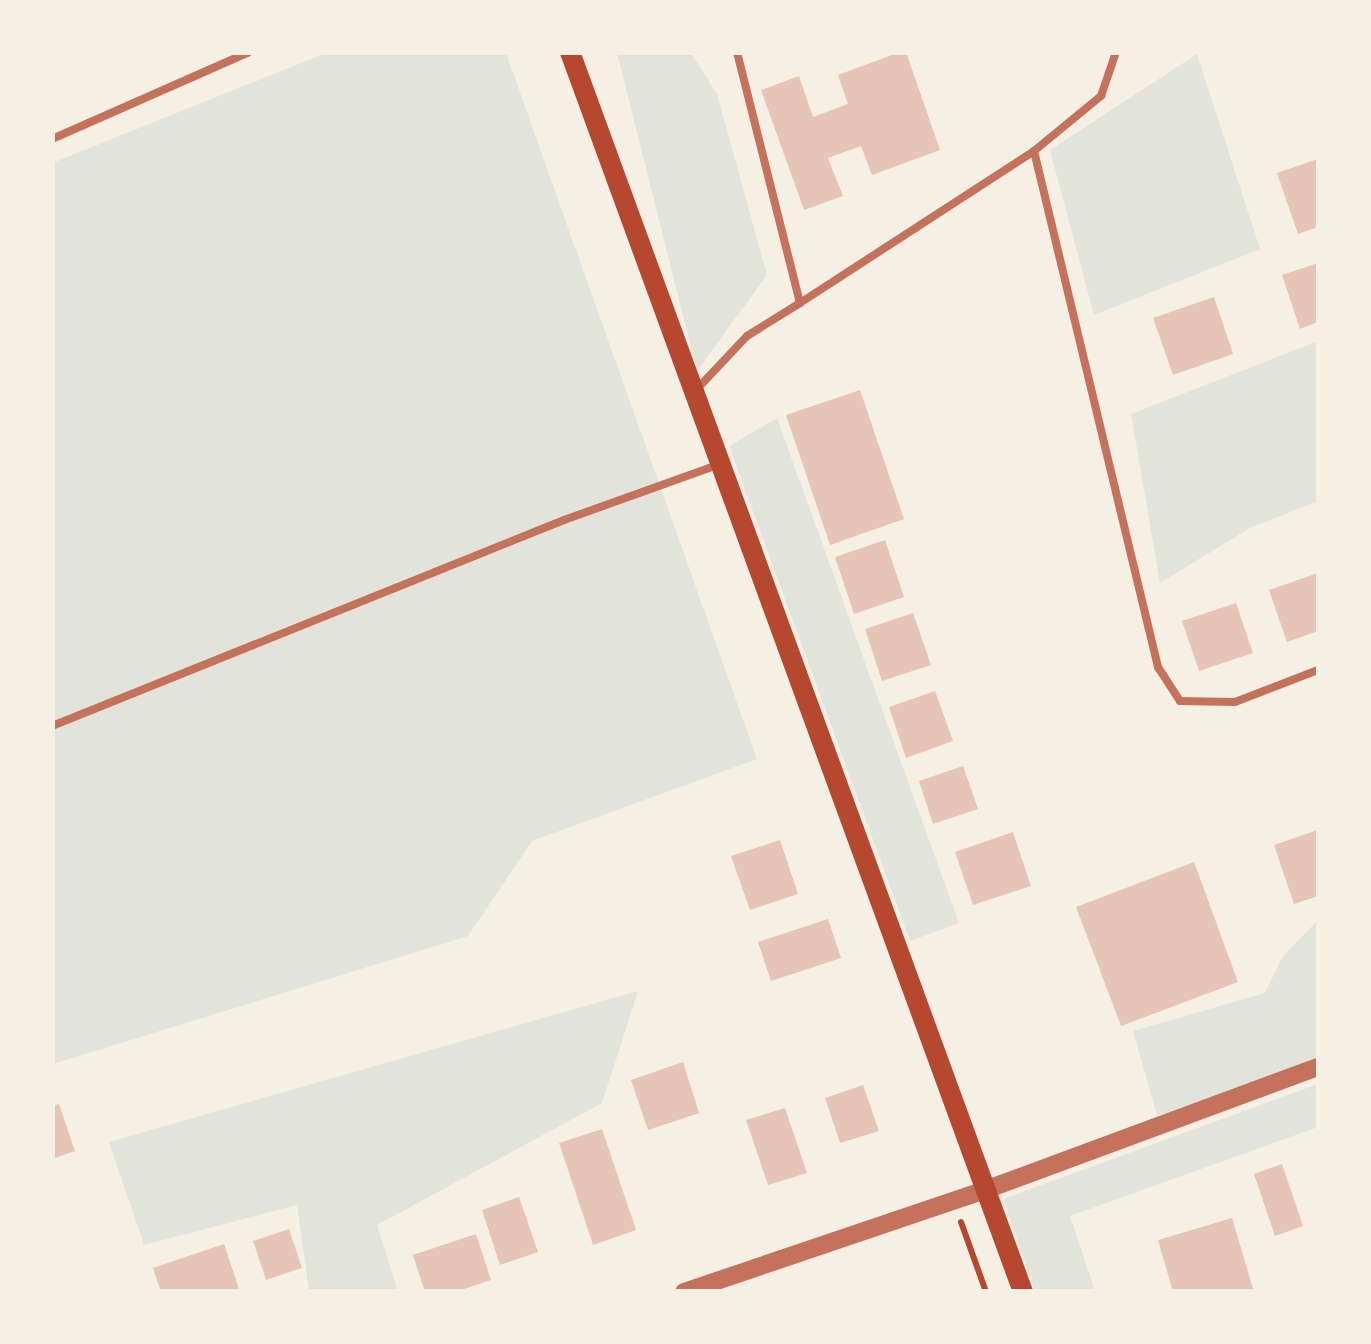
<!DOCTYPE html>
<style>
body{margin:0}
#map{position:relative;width:1371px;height:1344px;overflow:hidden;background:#f6efe4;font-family:"Work Sans",sans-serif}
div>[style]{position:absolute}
.green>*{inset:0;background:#e2e4dc}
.building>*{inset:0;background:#e6c5b7}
.path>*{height:6px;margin:-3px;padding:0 3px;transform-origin:3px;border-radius:3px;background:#b5482f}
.service>*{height:8px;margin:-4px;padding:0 4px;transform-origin:4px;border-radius:4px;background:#c5725c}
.tertiary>*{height:18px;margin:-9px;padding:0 9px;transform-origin:9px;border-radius:9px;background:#c5725c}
.secondary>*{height:20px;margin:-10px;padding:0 10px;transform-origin:10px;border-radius:10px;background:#b5482f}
span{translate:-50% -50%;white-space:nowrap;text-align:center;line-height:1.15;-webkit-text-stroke:10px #f6efe4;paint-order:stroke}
.frame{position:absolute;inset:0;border:55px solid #f6efe4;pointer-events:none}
</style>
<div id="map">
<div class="green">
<div style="clip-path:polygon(326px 53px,506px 53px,757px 759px,532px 841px,468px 936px,53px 1064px,52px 163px)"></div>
<div style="clip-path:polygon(617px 53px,691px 53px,717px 94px,767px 275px,697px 371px)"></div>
<div style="clip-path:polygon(1197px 54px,1260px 249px,1094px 315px,1050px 150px)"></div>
<div style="clip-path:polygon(1318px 341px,1318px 501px,1250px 528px,1160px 583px,1131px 414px)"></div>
<div style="clip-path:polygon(777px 418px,959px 923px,910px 941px,729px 446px)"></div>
<div style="clip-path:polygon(1318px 920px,1318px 1064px,1216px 1104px,1157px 1115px,1133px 1031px,1265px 993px,1283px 956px)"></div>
<div style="clip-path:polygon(638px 991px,602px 1103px,377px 1225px,398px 1291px,309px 1291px,297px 1205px,144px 1245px,109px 1142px)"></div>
<div style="clip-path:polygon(1318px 1084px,1318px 1127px,1070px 1216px,1095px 1291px,1035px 1291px,1003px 1199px)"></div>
</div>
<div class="building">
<div style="clip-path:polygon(900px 52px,906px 52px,940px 150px,872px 175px,861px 146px,828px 158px,843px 196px,804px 210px,761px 90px,799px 76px,813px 117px,848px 104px,838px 75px)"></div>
<div style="clip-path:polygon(1318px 159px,1318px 227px,1298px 234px,1277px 173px)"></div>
<div style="clip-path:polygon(1318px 263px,1318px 322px,1300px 329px,1282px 275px)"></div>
<div style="clip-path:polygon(1214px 297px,1233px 354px,1173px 375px,1153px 318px)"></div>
<div style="clip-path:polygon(860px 390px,904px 519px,830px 545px,786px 415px)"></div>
<div style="clip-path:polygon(885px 540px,904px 597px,854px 614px,835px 557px)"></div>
<div style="clip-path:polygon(1318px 573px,1318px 631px,1287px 642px,1269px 590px)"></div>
<div style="clip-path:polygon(1236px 603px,1253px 653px,1199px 671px,1182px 621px)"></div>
<div style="clip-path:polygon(913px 613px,931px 665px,882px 681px,865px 629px)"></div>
<div style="clip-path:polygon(935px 691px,953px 741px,906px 758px,889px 707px)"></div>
<div style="clip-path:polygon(963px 766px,978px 809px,933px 824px,919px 781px)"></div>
<div style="clip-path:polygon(1318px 830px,1318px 896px,1294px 904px,1274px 845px)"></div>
<div style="clip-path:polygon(1013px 832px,1031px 886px,973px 905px,955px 852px)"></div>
<div style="clip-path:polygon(780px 840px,798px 894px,750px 910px,731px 856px)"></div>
<div style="clip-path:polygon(1194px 862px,1238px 982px,1121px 1026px,1076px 907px)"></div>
<div style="clip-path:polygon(828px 919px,841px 958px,771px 981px,758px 942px)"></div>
<div style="clip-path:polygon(683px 1062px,699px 1113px,648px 1130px,631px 1080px)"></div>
<div style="clip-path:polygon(863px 1085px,879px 1131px,840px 1143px,825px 1098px)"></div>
<div style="clip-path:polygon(59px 1104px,75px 1151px,52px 1159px,52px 1106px)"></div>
<div style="clip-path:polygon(785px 1108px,807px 1173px,768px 1185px,746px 1120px)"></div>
<div style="clip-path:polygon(602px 1129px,636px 1230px,593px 1245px,559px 1143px)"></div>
<div style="clip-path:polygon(1282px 1164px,1303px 1226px,1275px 1236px,1254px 1174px)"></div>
<div style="clip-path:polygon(519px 1197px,538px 1252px,500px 1265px,482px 1210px)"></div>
<div style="clip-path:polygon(1232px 1218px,1254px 1292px,1173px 1292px,1158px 1240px)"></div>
<div style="clip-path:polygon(289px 1229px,302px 1268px,266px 1280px,253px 1241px)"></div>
<div style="clip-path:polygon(476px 1234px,491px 1280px,455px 1292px,425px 1292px,413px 1255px)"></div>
<div style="clip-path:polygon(224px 1244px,240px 1292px,161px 1292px,153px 1268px)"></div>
</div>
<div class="path">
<div style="left:961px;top:1222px;width:74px;rotate:70.3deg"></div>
</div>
<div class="service">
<div style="left:52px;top:139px;width:215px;rotate:-23.8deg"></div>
<div style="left:1034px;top:151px;width:531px;rotate:76.49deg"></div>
<div style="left:1158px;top:667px;width:40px;rotate:57.1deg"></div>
<div style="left:1180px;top:701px;width:55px;rotate:1deg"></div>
<div style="left:1235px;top:702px;width:89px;rotate:-21.1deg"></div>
<div style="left:800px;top:303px;width:279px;rotate:-33deg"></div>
<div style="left:1034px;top:151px;width:87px;rotate:-39.4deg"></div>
<div style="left:1101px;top:96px;width:46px;rotate:-71.2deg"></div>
<div style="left:697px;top:389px;width:73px;rotate:-46.7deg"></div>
<div style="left:747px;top:336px;width:62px;rotate:-31.9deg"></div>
<div style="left:800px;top:303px;width:259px;rotate:-104.1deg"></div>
<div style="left:52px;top:726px;width:552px;rotate:-21.92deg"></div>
<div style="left:564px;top:520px;width:166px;rotate:-19.7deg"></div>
</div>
<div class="tertiary">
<div style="left:684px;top:1292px;width:318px;rotate:-18.7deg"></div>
<div style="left:985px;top:1190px;width:355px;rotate:-20.3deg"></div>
</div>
<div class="secondary">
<div style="left:570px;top:52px;width:1320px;rotate:69.93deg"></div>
</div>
<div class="frame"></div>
</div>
